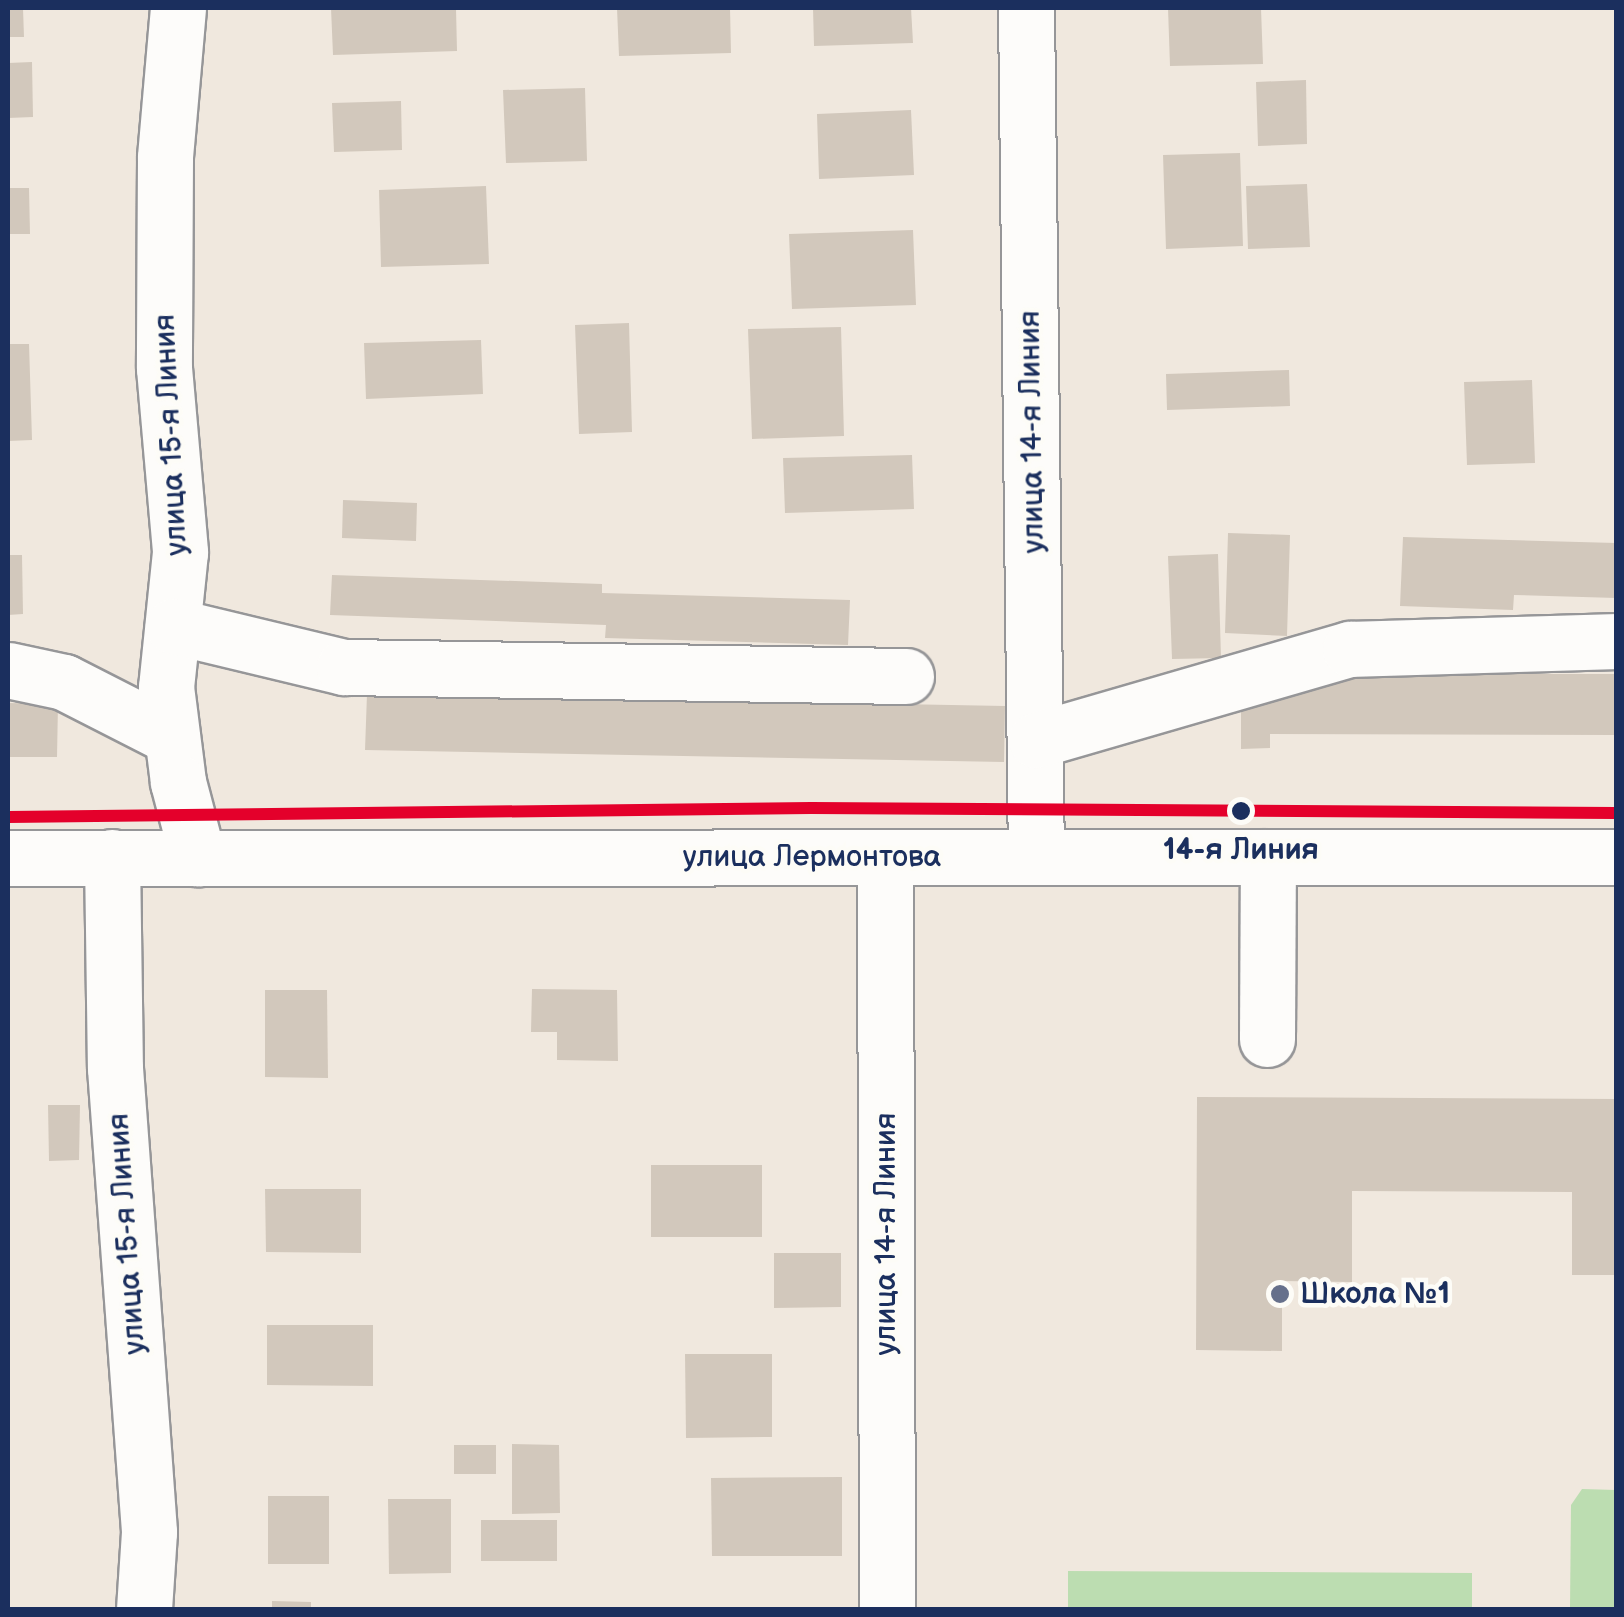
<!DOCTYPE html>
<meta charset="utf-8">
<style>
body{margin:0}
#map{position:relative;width:1624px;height:1617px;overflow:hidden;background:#f0e8de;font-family:"Balsamiq Sans",sans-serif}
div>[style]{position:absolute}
.green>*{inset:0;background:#bcddb1}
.building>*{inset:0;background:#d2c8bc}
.roads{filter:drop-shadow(2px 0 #969698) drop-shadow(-2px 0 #969698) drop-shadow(0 2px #969698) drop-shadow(0 -2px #969698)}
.minor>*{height:55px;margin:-27.5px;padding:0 27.5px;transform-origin:27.5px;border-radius:27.5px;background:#fdfcfa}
.major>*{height:55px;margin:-27.5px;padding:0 27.5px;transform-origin:27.5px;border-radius:27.5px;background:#fdfcfa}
.tram-1>*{height:12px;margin:-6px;padding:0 6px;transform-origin:6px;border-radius:6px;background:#e4002b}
.dots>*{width:28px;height:28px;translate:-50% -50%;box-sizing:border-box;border:5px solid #fdfcf7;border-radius:50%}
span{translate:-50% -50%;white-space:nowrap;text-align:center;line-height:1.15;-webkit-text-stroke:9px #fdfcf7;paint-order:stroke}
.street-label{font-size:30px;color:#1b2f5e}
.stop-label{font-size:30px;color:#1b2f5e;font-weight:700}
.poi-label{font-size:30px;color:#1b2f5e;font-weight:700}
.left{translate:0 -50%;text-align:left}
.frame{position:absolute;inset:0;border:10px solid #1b2f5e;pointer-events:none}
</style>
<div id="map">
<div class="green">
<div style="clip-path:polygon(1582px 1489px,1616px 1490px,1616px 1609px,1570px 1609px,1571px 1505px)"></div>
<div style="clip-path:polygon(1068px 1571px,1472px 1573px,1472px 1609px,1068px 1609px)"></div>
</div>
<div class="building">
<div style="clip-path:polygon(8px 8px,23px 8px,24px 37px,8px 37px)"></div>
<div style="clip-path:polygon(331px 8px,456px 8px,457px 51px,333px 55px)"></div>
<div style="clip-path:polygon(617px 8px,730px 8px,731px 53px,619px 56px)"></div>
<div style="clip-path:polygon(813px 8px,911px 8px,913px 43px,814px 46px)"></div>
<div style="clip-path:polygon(1168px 8px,1261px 8px,1263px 64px,1170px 66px)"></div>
<div style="clip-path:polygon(32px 62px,33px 117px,8px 118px,8px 63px)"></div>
<div style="clip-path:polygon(1306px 80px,1307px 144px,1258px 146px,1256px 82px)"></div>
<div style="clip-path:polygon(585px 88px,587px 161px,506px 163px,503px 90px)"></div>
<div style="clip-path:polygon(401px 101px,402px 150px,334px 152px,332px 103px)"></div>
<div style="clip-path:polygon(911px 110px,914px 175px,819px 179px,817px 114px)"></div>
<div style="clip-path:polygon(1240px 153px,1243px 246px,1166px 249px,1163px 155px)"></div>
<div style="clip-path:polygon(1307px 184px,1310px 247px,1248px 249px,1246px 186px)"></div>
<div style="clip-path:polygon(486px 186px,489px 264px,381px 267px,379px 190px)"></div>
<div style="clip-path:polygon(8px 188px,29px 188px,30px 234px,8px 234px)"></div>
<div style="clip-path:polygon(913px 230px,916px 305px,792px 309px,789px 234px)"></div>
<div style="clip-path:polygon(629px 323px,632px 432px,579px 434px,575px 325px)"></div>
<div style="clip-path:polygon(841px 327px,844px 436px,752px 439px,748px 329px)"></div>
<div style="clip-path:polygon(481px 340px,483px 394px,366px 399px,364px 343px)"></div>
<div style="clip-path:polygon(8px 344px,29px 344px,32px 440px,8px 441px)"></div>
<div style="clip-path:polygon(1289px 370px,1290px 406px,1167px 410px,1166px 374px)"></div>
<div style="clip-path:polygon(1532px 380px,1535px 463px,1467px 465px,1464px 382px)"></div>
<div style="clip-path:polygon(912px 455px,914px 509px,785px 513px,783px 458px)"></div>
<div style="clip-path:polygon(343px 500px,417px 503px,416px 541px,342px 538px)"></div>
<div style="clip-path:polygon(1228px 533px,1290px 535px,1287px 636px,1225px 633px)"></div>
<div style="clip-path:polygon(1403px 537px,1616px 543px,1616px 598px,1514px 595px,1513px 610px,1400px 606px)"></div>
<div style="clip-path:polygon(1218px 554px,1221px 658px,1172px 659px,1168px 556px)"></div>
<div style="clip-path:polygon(8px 555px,22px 555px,23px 614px,8px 615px)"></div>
<div style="clip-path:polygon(332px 575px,602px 584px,602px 593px,850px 600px,848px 645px,605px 638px,606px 625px,330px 615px)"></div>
<div style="clip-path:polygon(1325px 674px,1616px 674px,1616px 735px,1270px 734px,1270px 748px,1241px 749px,1241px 693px,1275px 685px,1325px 686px)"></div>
<div style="clip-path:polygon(367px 694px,1005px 706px,1004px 762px,365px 750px)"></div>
<div style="clip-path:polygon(8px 703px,58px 704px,57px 757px,8px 757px)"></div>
<div style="clip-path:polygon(532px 989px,617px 990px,618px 1061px,557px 1060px,557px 1032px,531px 1032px)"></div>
<div style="clip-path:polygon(265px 990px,327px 990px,328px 1078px,265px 1077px)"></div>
<div style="clip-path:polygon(1197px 1097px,1616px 1099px,1616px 1275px,1572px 1275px,1572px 1192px,1352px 1191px,1352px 1282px,1282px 1281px,1282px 1351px,1196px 1350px)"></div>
<div style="clip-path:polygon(48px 1105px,80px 1105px,79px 1160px,49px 1161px)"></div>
<div style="clip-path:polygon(651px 1165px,762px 1165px,762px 1237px,651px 1237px)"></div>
<div style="clip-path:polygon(265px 1189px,361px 1189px,361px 1253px,266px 1252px)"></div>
<div style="clip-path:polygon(774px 1253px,841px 1253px,841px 1307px,774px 1308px)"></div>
<div style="clip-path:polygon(267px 1325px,373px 1325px,373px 1386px,267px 1385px)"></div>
<div style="clip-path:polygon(685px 1354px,772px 1354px,772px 1437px,686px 1438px)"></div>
<div style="clip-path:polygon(512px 1444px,559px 1445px,560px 1513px,512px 1514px)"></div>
<div style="clip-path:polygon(454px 1445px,496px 1445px,496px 1474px,454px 1474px)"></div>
<div style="clip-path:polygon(842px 1477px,842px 1556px,712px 1556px,711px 1478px)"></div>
<div style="clip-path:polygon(268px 1496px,329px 1496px,329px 1564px,268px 1564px)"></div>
<div style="clip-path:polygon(388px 1499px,451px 1499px,451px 1573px,389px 1574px)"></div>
<div style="clip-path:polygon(481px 1520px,557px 1520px,557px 1561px,481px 1561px)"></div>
<div style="clip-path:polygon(272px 1601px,311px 1602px,311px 1610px,272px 1610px)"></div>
</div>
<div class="roads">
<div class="minor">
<div style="left:178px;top:8px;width:151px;rotate:95deg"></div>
<div style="left:165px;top:158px;width:210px;rotate:90.3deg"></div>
<div style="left:164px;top:368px;width:185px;rotate:85deg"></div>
<div style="left:180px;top:552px;width:136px;rotate:95.9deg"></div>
<div style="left:166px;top:687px;width:96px;rotate:82.8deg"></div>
<div style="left:178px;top:782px;width:79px;rotate:75.3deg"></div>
<div style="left:1026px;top:8px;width:849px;rotate:89.33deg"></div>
<div style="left:173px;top:626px;width:176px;rotate:13.5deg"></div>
<div style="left:344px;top:667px;width:562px;rotate:0.92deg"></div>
<div style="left:8px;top:670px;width:57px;rotate:12.1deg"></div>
<div style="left:64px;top:682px;width:121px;rotate:27deg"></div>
<div style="left:1036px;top:740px;width:327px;rotate:-16.2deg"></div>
<div style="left:1350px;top:649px;width:266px;rotate:-1.7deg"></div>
<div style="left:112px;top:857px;width:211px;rotate:89.2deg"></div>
<div style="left:115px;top:1068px;width:465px;rotate:85.8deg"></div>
<div style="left:149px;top:1532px;width:78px;rotate:93.7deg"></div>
<div style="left:885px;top:858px;width:752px;rotate:89.85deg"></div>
<div style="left:1267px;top:1039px;width:182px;rotate:-89.7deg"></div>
</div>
<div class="major">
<div style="left:8px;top:858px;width:1608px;rotate:-0.04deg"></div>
</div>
</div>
<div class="tram-1">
<div style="left:8px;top:817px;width:803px;rotate:-0.64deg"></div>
<div style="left:811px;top:808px;width:805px;rotate:0.36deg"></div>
</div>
<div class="dots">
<div style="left:1241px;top:811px;background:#1b2f5e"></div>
<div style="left:1280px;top:1294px;background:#66708b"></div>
</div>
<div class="street-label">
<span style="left:1032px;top:432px;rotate:-91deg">улица 14-я Линия</span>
<span style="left:171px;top:435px;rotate:-93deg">улица 15-я Линия</span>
<span style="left:812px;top:857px">улица Лермонтова</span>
<span style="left:127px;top:1234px;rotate:-94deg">улица 15-я Линия</span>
<span style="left:886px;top:1234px;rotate:-90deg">улица 14-я Линия</span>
</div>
<div class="stop-label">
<span style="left:1241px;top:850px">14-я Линия</span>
</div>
<div class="poi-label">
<span class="left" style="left:1300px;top:1294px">Школа №1</span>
</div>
<div class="frame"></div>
</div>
